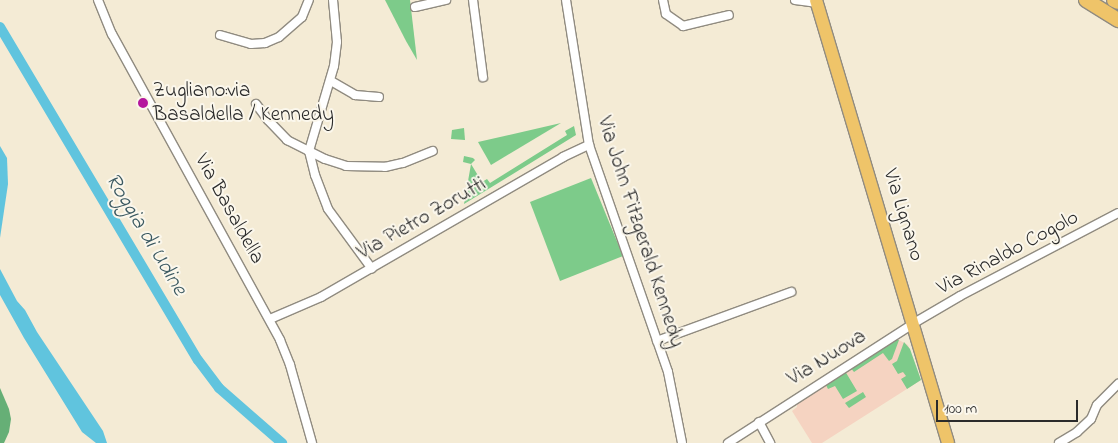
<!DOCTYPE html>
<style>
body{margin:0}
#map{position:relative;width:1118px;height:443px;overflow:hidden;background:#f4ebd5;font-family:"Indie Flower",sans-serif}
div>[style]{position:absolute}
.built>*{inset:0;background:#f5d3c1}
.green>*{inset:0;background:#7dcb8a}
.forest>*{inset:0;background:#66af76}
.water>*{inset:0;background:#60c4de}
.canal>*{height:10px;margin:-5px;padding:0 5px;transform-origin:5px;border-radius:5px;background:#60c4de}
.roads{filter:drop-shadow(1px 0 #908b80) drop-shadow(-1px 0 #908b80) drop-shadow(0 1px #908b80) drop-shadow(0 -1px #908b80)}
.street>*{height:8px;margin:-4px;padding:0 4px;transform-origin:4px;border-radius:4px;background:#fff}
.primary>*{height:12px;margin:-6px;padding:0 6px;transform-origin:6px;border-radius:6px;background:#efc469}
.highway>*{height:14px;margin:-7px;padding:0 7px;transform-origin:7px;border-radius:7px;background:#efc469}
.dots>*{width:14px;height:14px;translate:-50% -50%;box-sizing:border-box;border:2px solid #fbf7ec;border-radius:50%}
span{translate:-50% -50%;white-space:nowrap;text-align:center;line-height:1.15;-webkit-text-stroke:4px #fbf7ec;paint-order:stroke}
.poi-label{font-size:21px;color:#2b2b2b}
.left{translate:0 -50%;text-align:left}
.street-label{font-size:21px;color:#2b2b2b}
.water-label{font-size:22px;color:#3b5961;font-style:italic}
.scale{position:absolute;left:936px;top:400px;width:142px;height:22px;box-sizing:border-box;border:2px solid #2b2b2b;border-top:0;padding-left:6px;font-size:15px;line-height:18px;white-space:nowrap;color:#2b2b2b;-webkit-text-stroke:4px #fbf7ec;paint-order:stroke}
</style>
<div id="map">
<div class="built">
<div style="clip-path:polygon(894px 340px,899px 340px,908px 345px,921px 380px,822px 443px,812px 443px,792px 411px,797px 407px,797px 402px)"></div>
</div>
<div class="green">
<div style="clip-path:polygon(385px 0,410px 0,417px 60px,406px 41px)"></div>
<div style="clip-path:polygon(561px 123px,491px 165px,478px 142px)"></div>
<div style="clip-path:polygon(574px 126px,576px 135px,464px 204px,471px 164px,463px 162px,464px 156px,473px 158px,475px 160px,471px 164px,482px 182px,487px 179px,490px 183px,567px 135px,565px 131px)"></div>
<div style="clip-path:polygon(464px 128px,465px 140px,451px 139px,452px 130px)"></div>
<div style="clip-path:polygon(591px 178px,623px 256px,560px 281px,530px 202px)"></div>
<div style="clip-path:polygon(894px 340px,899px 340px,892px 359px,889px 361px,883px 353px,854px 372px,850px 367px)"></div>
<div style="clip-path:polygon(904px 342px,910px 349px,921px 380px,907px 389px,901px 379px,906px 376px,903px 372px,898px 374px,892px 364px,897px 361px)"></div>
<div style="clip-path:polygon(845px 371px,857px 391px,843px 399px,835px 386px,828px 389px,825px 383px)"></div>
<div style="clip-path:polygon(863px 392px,866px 397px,849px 408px,845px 403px)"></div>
</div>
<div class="forest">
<div style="clip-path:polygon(0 388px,9px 409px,11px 419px,9px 432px,4px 443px,0 443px)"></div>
</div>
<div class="water">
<div style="clip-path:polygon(0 146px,7px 158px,8px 184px,0 238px)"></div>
<div style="clip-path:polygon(0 269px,17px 301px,25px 310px,37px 332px,103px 431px,107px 443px,96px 443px,82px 432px,24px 338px,0 295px)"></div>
</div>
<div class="canal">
<div style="left:0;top:27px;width:387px;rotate:59.3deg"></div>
<div style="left:198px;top:360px;width:35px;rotate:53deg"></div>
<div style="left:219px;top:388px;width:84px;rotate:41.1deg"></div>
</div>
<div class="roads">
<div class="street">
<div style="left:98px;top:0;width:37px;rotate:68deg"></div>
<div style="left:112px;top:34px;width:349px;rotate:61.2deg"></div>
<div style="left:280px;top:340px;width:27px;rotate:68deg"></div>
<div style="left:290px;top:365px;width:81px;rotate:74.2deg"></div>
<div style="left:333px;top:0;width:42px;rotate:84.6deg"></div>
<div style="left:337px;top:42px;width:24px;rotate:97deg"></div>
<div style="left:334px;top:66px;width:89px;rotate:106.4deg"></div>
<div style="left:309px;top:151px;width:25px;rotate:76deg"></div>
<div style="left:315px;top:175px;width:36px;rotate:69deg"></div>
<div style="left:328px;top:209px;width:74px;rotate:53.7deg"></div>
<div style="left:473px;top:0;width:78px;rotate:82.6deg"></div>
<div style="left:566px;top:0;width:147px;rotate:81deg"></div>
<div style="left:589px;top:145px;width:240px;rotate:70.8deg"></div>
<div style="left:668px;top:372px;width:72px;rotate:78.8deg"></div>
<div style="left:663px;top:0;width:14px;rotate:78deg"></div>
<div style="left:666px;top:14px;width:21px;rotate:35deg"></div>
<div style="left:683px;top:26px;width:47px;rotate:-13.4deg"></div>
<div style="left:795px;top:0;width:22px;rotate:8deg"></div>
<div style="left:415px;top:7px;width:32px;rotate:-13deg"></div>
<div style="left:220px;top:35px;width:32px;rotate:16deg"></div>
<div style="left:251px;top:44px;width:14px;rotate:-4deg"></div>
<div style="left:265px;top:43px;width:15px;rotate:-23deg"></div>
<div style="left:279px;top:37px;width:30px;rotate:-41deg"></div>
<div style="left:302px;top:17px;width:18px;rotate:-68deg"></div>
<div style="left:331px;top:81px;width:28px;rotate:30deg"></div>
<div style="left:355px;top:95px;width:24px;rotate:5deg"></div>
<div style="left:256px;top:104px;width:20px;rotate:53deg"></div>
<div style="left:268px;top:120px;width:28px;rotate:46deg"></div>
<div style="left:287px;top:140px;width:42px;rotate:26.6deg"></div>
<div style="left:325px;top:159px;width:22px;rotate:18deg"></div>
<div style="left:346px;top:166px;width:39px;rotate:1deg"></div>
<div style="left:385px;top:167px;width:18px;rotate:-13deg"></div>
<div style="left:403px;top:163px;width:32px;rotate:-22deg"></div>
<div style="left:270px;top:319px;width:56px;rotate:-23.3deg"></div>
<div style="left:321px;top:297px;width:280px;rotate:-30deg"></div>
<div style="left:563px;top:157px;width:29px;rotate:-25deg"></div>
<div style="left:657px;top:341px;width:143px;rotate:-20.1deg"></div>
<div style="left:759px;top:422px;width:24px;rotate:62deg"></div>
<div style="left:728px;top:443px;width:221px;rotate:-32.8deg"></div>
<div style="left:914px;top:323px;width:53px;rotate:-30.4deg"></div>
<div style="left:960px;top:296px;width:178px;rotate:-27.7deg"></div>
<div style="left:1059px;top:443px;width:21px;rotate:-31deg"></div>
<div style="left:1077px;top:432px;width:19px;rotate:-43deg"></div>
<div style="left:1091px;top:419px;width:15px;rotate:-67deg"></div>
<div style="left:1097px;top:405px;width:30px;rotate:-45deg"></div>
</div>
<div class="primary">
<div style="left:816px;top:0;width:462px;rotate:73.4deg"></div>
</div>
<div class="highway">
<div style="left:1086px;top:0;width:38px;rotate:32deg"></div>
<div style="left:1114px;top:0;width:4px;rotate:27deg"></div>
</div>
</div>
<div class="dots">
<div style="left:143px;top:103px;background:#b5179e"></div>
</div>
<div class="poi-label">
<span class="left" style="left:153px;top:103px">Zugliano:via<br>Basaldella / Kennedy</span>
</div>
<div class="street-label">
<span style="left:229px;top:209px;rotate:61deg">Via Basaldella</span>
<span style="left:903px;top:215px;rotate:73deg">Via Lignano</span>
<span style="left:422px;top:219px;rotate:-30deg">Via Pietro Zorutti</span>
<span style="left:640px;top:232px;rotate:72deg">Via John Fitzgerald Kennedy</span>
<span style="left:1008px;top:253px;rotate:-28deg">Via Rinaldo Cogolo</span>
<span style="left:827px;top:358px;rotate:-32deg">Via Nuova</span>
</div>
<div class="water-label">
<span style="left:145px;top:235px;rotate:59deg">Roggia di Udine</span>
</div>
<div class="scale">100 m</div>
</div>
